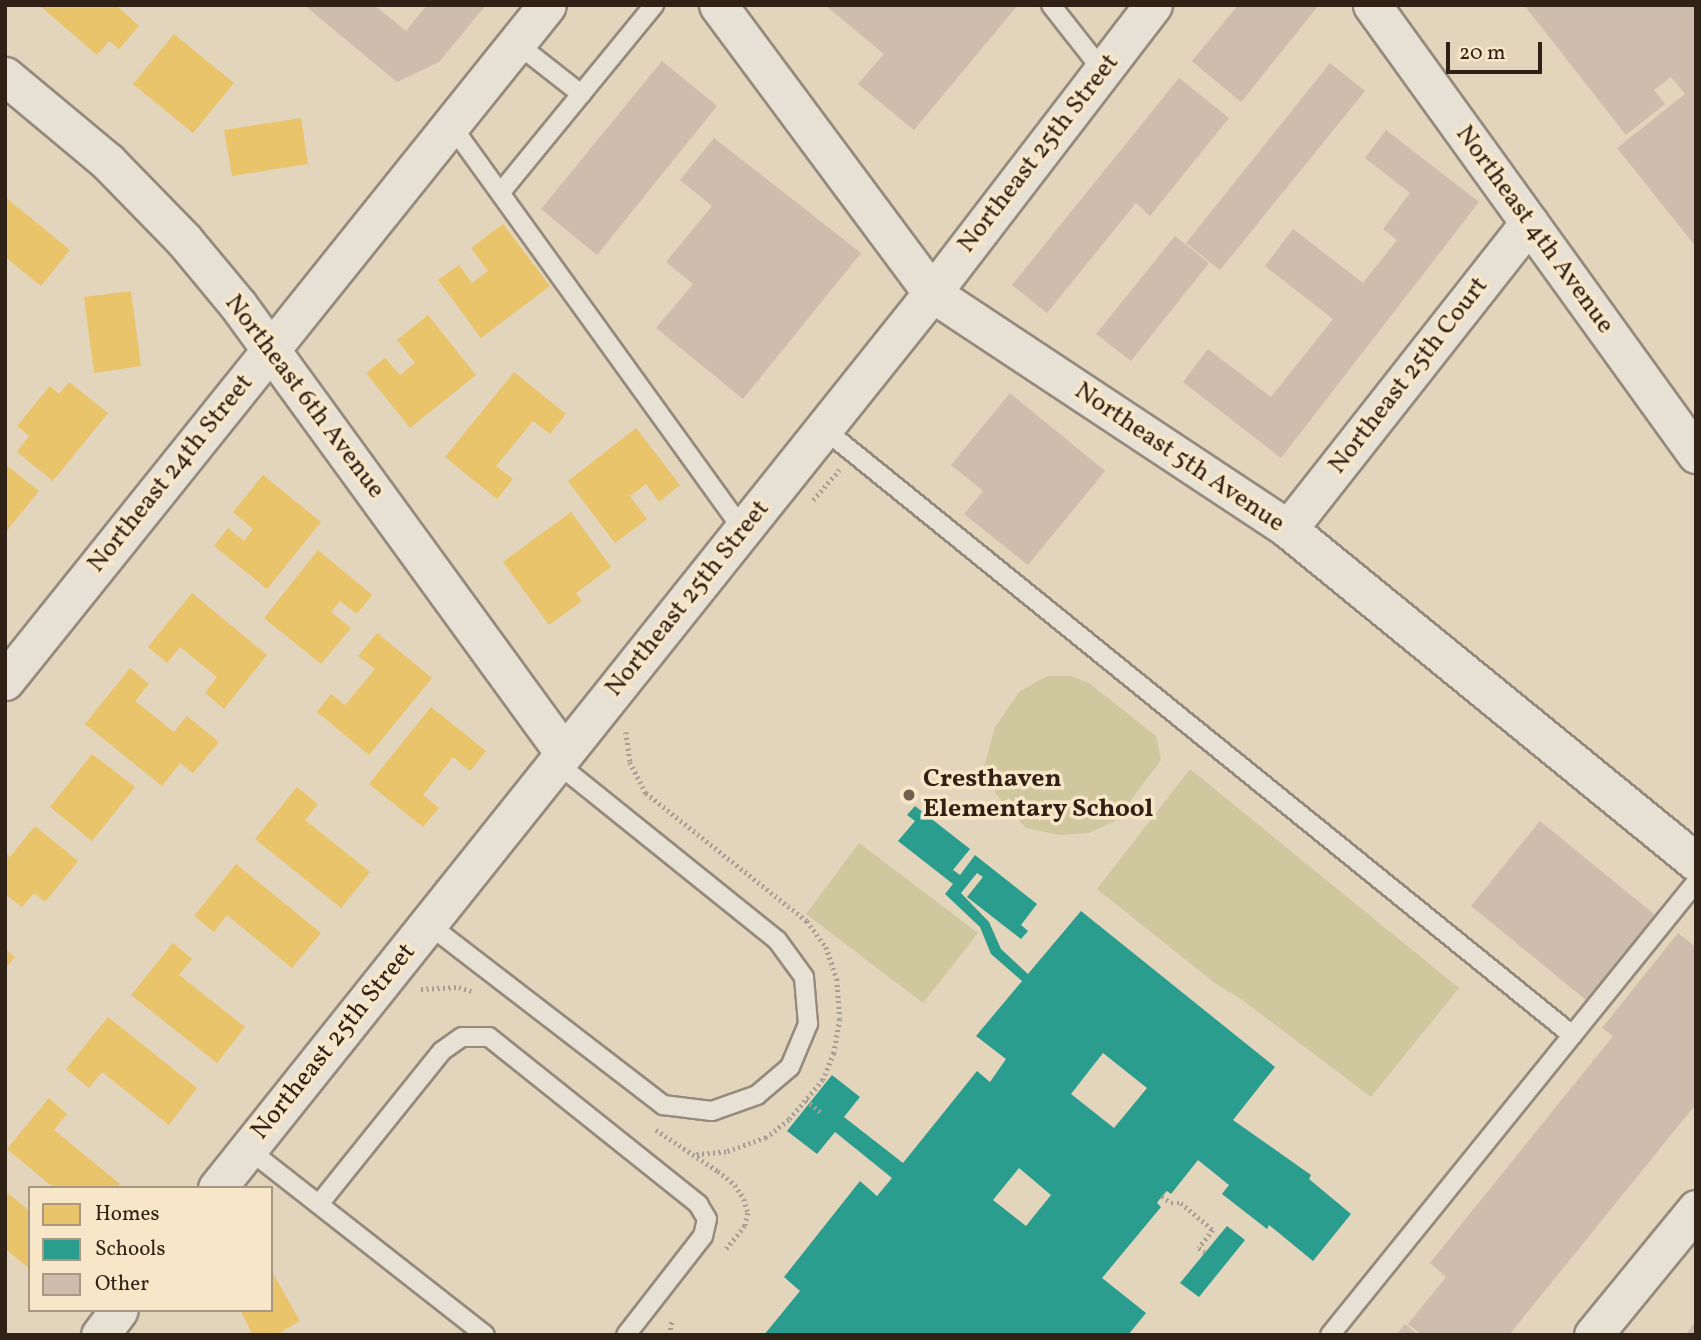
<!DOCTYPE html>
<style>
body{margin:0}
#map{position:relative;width:1701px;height:1340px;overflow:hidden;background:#e3d4bc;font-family:Vollkorn,serif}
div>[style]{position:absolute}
.green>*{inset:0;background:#cfc89e}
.homes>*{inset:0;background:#e9c46a}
.schools>*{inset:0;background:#2a9d8f}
.building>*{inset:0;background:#cebdac}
.path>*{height:4.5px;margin-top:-2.25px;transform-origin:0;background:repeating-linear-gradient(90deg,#a69e95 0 2px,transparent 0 5.5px)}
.roads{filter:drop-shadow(2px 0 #958a7c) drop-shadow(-2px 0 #958a7c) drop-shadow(0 2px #958a7c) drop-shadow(0 -2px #958a7c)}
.service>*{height:18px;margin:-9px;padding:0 9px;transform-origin:9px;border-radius:9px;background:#e7e0d4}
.minor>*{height:37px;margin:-18.5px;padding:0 18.5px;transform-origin:18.5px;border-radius:18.5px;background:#e7e0d4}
.dots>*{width:19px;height:19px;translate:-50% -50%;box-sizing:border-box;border:4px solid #f8e6c8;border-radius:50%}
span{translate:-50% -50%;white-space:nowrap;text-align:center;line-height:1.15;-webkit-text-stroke:7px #f8e6c8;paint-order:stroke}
.street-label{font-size:26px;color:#302116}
.poi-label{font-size:26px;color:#302116;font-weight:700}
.left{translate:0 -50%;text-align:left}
.frame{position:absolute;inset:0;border:7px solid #302116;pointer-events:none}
.legend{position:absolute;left:28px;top:1186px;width:245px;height:126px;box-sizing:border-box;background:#f8e6c8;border:2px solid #a89781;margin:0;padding:9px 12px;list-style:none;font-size:21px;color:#302116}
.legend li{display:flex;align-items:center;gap:14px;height:35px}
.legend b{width:35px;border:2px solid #a89781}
.scale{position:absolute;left:1446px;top:42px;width:96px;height:32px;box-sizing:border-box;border:4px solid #302116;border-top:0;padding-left:9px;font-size:21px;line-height:24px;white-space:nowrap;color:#302116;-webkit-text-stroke:5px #f8e6c8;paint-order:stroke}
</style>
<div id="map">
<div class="green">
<div style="clip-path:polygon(1047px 676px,1071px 676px,1089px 683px,1156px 736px,1161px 760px,1115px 821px,1089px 833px,1060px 835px,1026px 828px,996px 794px,984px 767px,995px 727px,1019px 692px)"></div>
<div style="clip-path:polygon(1190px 769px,1459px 988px,1371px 1097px,1241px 999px,1216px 984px,1097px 889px)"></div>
<div style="clip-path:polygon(859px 843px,978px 933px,923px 1003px,806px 914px)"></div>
</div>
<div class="homes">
<div style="clip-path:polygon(39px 5px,116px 5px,139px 26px,119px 49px,109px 41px,97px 55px)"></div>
<div style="clip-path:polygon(174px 34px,234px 83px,193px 133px,133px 84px)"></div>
<div style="clip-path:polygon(301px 118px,308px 164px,232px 176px,224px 130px)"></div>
<div style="clip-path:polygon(5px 197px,70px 250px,41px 286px,5px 257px)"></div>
<div style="clip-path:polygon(503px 224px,550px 286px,481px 338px,438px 280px,459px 265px,472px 283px,488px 271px,471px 248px)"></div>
<div style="clip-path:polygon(131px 291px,141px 366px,94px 373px,84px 297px)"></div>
<div style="clip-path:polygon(428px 315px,476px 375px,410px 428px,366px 373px,385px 358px,400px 375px,415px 363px,397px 340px)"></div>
<div style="clip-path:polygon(514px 372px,566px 414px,550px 434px,533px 421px,496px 466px,513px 479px,497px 499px,445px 457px)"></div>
<div style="clip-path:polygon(69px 382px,108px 413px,53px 481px,17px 452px,29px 436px,17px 426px,50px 386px,59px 394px)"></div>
<div style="clip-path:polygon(636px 428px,680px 485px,659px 502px,646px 484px,630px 496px,647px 519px,615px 543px,568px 481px)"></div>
<div style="clip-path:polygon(5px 464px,39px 491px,5px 533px)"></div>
<div style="clip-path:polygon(263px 475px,321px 522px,267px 589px,214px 546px,228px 528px,244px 541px,253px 529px,233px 512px)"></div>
<div style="clip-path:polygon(571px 512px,611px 567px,576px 593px,582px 601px,549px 625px,503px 562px)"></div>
<div style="clip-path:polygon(318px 550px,372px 595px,357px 614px,340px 601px,331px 612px,351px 628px,321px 664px,264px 618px)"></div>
<div style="clip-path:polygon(192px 593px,267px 655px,224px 709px,205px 693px,217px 677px,180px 647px,167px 663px,148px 647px)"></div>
<div style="clip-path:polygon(377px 633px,432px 678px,369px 755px,317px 712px,331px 694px,345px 705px,375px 669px,358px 656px)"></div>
<div style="clip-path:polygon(130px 668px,149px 684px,135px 701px,174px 732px,187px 716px,219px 742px,193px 773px,180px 763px,162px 786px,85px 724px)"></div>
<div style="clip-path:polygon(431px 707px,486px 751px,470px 771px,453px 757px,423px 795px,439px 808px,423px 827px,369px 784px)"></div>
<div style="clip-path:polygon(92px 754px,135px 787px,92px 841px,50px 807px)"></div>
<div style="clip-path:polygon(297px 787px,318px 804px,305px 820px,370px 872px,341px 908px,255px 839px)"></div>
<div style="clip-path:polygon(35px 826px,78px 861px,45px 902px,34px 893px,22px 907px,5px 894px,5px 853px,10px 857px)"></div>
<div style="clip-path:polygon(236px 864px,321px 933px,292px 968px,227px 915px,214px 932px,194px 916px)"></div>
<div style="clip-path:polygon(173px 943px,192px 959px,179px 975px,245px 1027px,217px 1063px,131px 995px)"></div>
<div style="clip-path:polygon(5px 949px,15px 957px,5px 969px)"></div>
<div style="clip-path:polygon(108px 1017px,197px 1088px,169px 1125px,102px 1072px,89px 1088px,66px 1069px)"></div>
<div style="clip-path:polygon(49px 1098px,67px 1114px,54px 1130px,120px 1184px,117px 1188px,54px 1188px,7px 1149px)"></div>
<div style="clip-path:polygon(5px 1191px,30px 1211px,30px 1269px,5px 1249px)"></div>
<div style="clip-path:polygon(271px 1270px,300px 1321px,276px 1335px,253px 1335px,240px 1310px,271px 1310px)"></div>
</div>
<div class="schools">
<div style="clip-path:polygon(evenodd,915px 806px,970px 849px,953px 870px,960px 875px,975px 855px,1037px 904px,1021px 925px,1028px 931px,1021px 939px,967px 897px,983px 877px,977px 873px,961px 893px,989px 922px,1001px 949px,1028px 974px,1081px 911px,1275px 1067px,1233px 1120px,1311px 1175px,1309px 1179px,1351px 1214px,1313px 1261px,1269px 1225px,1267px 1229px,1222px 1194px,1229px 1185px,1198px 1160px,1171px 1194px,1167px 1191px,1162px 1196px,1157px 1203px,1161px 1207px,1102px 1278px,1146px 1313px,1128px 1335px,764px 1335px,800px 1291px,784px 1277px,860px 1181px,877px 1196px,892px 1178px,835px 1132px,817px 1154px,787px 1131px,832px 1075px,860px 1097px,844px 1117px,903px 1163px,977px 1071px,990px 1082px,1006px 1059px,976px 1036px,1022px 981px,991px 954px,980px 927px,945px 894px,953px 884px,898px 841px,915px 821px,907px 815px,915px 806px,1103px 1053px,1147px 1088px,1114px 1128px,1071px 1094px,1103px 1053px,915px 806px,1019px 1168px,1051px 1195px,1026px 1226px,993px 1200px,1019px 1168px)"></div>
<div style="clip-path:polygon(1227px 1226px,1245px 1240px,1199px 1297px,1180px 1283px)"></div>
</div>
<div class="building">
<div style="clip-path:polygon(304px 5px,374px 5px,406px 31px,427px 5px,486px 5px,439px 62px,397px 82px)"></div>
<div style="clip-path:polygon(825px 5px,1018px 5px,914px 130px,858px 84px,884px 54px)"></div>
<div style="clip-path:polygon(1238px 5px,1319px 5px,1241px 102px,1192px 61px)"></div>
<div style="clip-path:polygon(1524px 5px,1696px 5px,1696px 247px,1617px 148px,1685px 94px,1671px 77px,1654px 90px,1665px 104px,1626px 135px)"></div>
<div style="clip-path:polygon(662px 61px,717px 106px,597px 255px,541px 209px)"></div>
<div style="clip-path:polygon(1330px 63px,1365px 91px,1220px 270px,1186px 243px)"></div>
<div style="clip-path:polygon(1179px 78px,1229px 118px,1150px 216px,1136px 203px,1047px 313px,1012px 285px)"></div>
<div style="clip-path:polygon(1386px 130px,1479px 202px,1281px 458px,1183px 382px,1208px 349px,1271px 397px,1333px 319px,1265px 266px,1293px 229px,1363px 283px,1397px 240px,1383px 229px,1410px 193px,1365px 158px)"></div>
<div style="clip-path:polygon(714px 138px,861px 253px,743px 399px,656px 328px,693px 284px,666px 262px,712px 206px,680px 180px)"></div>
<div style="clip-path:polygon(1175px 236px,1209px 263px,1131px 361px,1096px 334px)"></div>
<div style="clip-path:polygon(1010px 393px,1105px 471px,1028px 565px,964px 514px,983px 491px,951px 465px)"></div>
<div style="clip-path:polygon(1540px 821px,1655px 915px,1586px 1000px,1471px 906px)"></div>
<div style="clip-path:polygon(1678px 933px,1696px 947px,1696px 1104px,1509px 1335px,1422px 1335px,1408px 1324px,1446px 1277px,1430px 1263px,1613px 1036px,1602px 1028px)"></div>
<div style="clip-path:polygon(1696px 1321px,1696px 1335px,1685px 1335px)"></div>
<div style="clip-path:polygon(1405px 1324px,1418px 1335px,1396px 1335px)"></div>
</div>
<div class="path">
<div style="left:813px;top:500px;width:40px;rotate:-49deg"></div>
<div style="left:626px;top:732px;width:30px;rotate:82deg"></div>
<div style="left:630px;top:762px;width:35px;rotate:63deg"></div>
<div style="left:646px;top:793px;width:206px;rotate:38.5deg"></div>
<div style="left:807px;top:921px;width:32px;rotate:54deg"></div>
<div style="left:826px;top:947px;width:34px;rotate:71deg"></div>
<div style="left:837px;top:979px;width:40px;rotate:85.7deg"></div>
<div style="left:840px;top:1019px;width:35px;rotate:100deg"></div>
<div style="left:834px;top:1053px;width:29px;rotate:112deg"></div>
<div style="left:823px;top:1080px;width:52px;rotate:130.4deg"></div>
<div style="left:789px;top:1120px;width:29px;rotate:142deg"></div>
<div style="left:766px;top:1138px;width:42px;rotate:160.7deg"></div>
<div style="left:726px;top:1152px;width:33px;rotate:175deg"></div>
<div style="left:421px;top:989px;width:38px;rotate:-3deg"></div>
<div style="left:459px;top:987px;width:13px;rotate:18deg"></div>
<div style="left:806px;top:1100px;width:19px;rotate:39deg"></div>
<div style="left:656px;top:1130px;width:74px;rotate:33.5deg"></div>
<div style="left:718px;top:1171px;width:22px;rotate:39deg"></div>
<div style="left:735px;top:1185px;width:17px;rotate:57deg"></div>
<div style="left:744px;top:1199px;width:15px;rotate:74deg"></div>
<div style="left:748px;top:1213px;width:13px;rotate:103deg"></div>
<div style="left:745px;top:1226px;width:32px;rotate:129deg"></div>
<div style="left:1162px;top:1196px;width:11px;rotate:38deg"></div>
<div style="left:1171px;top:1203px;width:10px"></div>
<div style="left:1181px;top:1203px;width:42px;rotate:40.2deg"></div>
<div style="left:1213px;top:1230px;width:23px;rotate:128deg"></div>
<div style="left:1199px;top:1248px;width:7px;rotate:34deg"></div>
<div style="left:669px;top:1335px;width:16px;rotate:-79deg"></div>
</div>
<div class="roads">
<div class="service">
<div style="left:1051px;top:5px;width:84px;rotate:51.8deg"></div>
<div style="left:516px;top:43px;width:83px;rotate:38.1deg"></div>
<div style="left:451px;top:125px;width:499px;rotate:54.2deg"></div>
<div style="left:501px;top:192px;width:242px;rotate:-50.7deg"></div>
<div style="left:824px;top:429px;width:963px;rotate:39.01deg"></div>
<div style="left:428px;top:924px;width:297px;rotate:37.6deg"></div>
<div style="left:663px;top:1105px;width:49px;rotate:7deg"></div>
<div style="left:712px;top:1111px;width:48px;rotate:-19.6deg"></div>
<div style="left:757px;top:1095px;width:43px;rotate:-40.3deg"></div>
<div style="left:790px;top:1067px;width:47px;rotate:-67.3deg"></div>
<div style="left:808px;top:1024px;width:47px;rotate:-94.9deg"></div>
<div style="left:804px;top:977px;width:46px;rotate:-126.1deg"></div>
<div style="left:777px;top:940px;width:282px;rotate:-141.2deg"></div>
<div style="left:248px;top:1149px;width:301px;rotate:38.1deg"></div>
<div style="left:319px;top:1204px;width:196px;rotate:-51.2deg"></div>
<div style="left:442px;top:1051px;width:24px;rotate:-35deg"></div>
<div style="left:462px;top:1037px;width:27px"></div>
<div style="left:489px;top:1037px;width:268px;rotate:38.6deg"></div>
<div style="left:698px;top:1204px;width:17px;rotate:59deg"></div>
<div style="left:707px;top:1219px;width:17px;rotate:103deg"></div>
<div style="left:703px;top:1236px;width:125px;rotate:127.9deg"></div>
<div style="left:1330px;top:1335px;width:582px;rotate:-51.06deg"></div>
</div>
<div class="minor">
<div style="left:718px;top:5px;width:359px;rotate:53.4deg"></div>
<div style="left:932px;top:293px;width:427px;rotate:33.5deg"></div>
<div style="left:1288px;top:529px;width:527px;rotate:39.22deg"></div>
<div style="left:1372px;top:5px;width:554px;rotate:54.19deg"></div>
<div style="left:5px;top:76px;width:133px;rotate:39.8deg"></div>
<div style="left:107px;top:161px;width:110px;rotate:45.7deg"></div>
<div style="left:184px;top:240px;width:85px;rotate:50.3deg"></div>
<div style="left:238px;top:305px;width:554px;rotate:53.96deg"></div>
<div style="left:1288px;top:529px;width:390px;rotate:-51.8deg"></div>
<div style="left:5px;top:681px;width:866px;rotate:-51.28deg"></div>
<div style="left:217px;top:1188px;width:1146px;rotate:-51.38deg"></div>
<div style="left:932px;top:293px;width:363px;rotate:-52.5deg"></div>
<div style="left:100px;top:1335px;width:31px;rotate:-53deg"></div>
<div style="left:1593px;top:1335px;width:163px;rotate:-50.7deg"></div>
</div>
</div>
<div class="dots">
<div style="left:909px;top:795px;background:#6f6050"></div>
</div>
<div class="street-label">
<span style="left:1039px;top:154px;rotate:-52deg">Northeast 25th Street</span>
<span style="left:1534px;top:230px;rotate:54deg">Northeast 4th Avenue</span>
<span style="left:1409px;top:376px;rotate:-52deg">Northeast 25th Court</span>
<span style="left:304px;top:397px;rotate:53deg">Northeast 6th Avenue</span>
<span style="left:1179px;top:458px;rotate:34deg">Northeast 5th Avenue</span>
<span style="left:171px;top:474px;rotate:-51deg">Northeast 24th Street</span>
<span style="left:688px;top:599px;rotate:-51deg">Northeast 25th Street</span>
<span style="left:334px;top:1042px;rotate:-51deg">Northeast 25th Street</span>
</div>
<div class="poi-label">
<span class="left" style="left:923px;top:795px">Cresthaven<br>Elementary School</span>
</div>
<div class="frame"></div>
<ul class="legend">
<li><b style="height:19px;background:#e9c46a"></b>Homes</li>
<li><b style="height:19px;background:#2a9d8f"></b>Schools</li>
<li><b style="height:19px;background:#cebdac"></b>Other</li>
</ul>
<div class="scale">20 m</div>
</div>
